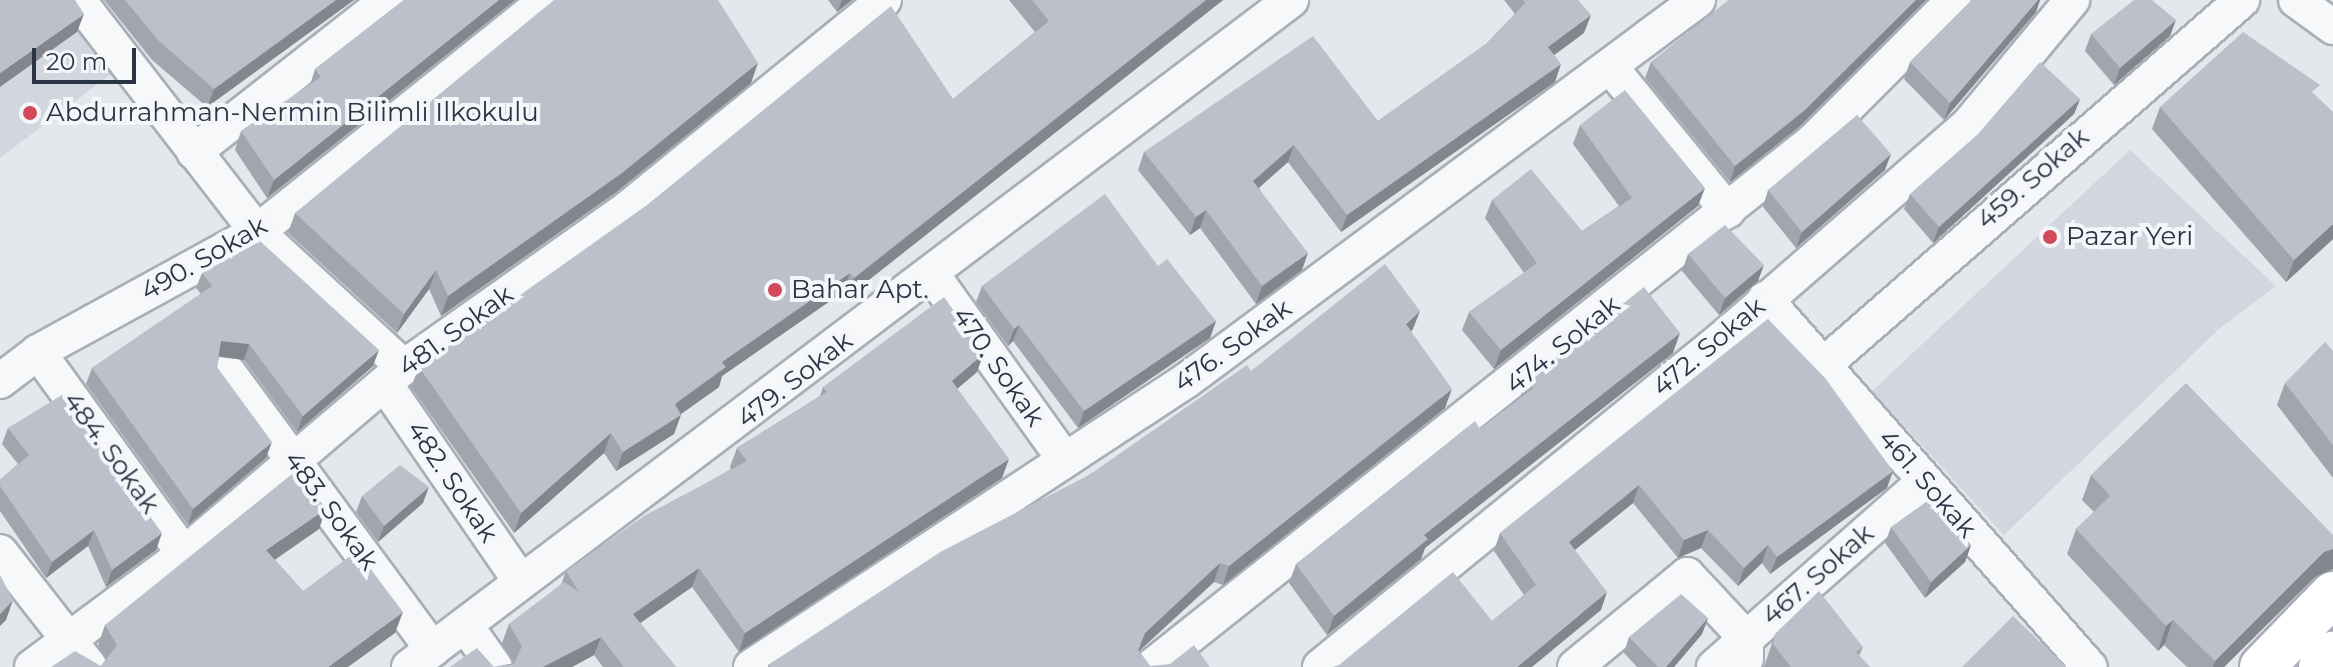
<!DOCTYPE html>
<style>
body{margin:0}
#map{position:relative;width:2333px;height:667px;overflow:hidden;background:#e4e7ec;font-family:Montserrat,sans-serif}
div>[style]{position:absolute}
.built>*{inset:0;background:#d2d6de}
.roads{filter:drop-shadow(2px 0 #a9aeb7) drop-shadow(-2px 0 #a9aeb7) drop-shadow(0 2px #a9aeb7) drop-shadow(0 -2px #a9aeb7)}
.minor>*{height:34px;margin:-17px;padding:0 17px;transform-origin:17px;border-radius:17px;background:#f7f8fa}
.major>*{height:44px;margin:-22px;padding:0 22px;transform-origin:22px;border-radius:22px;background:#fff}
.wall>*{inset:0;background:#a1a5ae}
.shaded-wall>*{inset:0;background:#83868d}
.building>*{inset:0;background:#bbc0ca}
.dots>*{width:22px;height:22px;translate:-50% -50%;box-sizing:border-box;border:4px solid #f4f6f9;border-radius:50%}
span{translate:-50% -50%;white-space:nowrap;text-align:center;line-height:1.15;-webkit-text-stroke:8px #f4f6f9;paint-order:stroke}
.poi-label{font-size:26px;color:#2b3445}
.left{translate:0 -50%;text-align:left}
.street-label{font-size:26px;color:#2b3445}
.scale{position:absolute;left:32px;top:48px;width:104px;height:36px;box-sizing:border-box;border:4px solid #2b3445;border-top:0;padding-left:10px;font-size:24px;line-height:28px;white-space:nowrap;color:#2b3445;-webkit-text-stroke:6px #f4f6f9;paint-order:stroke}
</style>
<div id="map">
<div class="built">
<div style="clip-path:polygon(0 0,68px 0,119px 68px,0 158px)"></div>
<div style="clip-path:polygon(2130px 150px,2276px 286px,2219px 329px,2004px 535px,1872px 391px)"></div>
</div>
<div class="roads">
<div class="minor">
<div style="left:78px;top:0;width:293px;rotate:52.3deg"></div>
<div style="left:257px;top:232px;width:200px;rotate:42.6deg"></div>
<div style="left:2296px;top:0;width:46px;rotate:36.1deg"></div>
<div style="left:1612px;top:69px;width:183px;rotate:50.8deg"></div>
<div style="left:194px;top:152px;width:246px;rotate:-38.1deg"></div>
<div style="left:931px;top:273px;width:230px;rotate:54.4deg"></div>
<div style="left:1765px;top:299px;width:491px;rotate:48.6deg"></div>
<div style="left:38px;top:352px;width:249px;rotate:54.1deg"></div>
<div style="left:1827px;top:362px;width:551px;rotate:-41.1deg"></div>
<div style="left:228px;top:372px;width:345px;rotate:53.6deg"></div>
<div style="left:0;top:381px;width:48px;rotate:-37.3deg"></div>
<div style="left:38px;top:352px;width:250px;rotate:-28.7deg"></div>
<div style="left:257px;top:232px;width:371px;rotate:-38.7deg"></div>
<div style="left:385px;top:384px;width:237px;rotate:55.5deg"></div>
<div style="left:0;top:552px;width:146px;rotate:52deg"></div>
<div style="left:466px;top:626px;width:50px;rotate:54.7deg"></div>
<div style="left:32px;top:667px;width:189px;rotate:-36.6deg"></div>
<div style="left:184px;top:554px;width:289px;rotate:-40.4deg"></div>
<div style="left:404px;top:367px;width:273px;rotate:-35.3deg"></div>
<div style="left:627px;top:209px;width:331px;rotate:-39.1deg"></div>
<div style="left:409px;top:667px;width:1106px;rotate:-37.1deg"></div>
<div style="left:751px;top:667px;width:522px;rotate:-33.36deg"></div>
<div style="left:1187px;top:380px;width:637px;rotate:-36.64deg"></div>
<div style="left:1151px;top:667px;width:846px;rotate:-38.47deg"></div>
<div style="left:1813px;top:141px;width:199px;rotate:-45deg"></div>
<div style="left:1320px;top:667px;width:520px;rotate:-39.23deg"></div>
<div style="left:1723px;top:338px;width:325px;rotate:-41deg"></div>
<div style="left:1968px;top:125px;width:163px;rotate:-50.2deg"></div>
<div style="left:1575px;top:667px;width:145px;rotate:-39.4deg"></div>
<div style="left:1687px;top:575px;width:86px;rotate:46.9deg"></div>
<div style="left:1746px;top:638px;width:21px;rotate:90deg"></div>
<div style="left:1714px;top:667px;width:278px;rotate:-41.4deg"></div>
</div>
<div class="major">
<div style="left:2262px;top:667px;width:102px;rotate:-45.8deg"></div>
<div style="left:2321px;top:667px;width:18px;rotate:-47deg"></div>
</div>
</div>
<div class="wall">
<div style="clip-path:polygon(104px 0,354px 0,207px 107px,152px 60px)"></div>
<div style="clip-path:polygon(404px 0,515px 0,267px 198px,235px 150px,241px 131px,310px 85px,315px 69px)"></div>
<div style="clip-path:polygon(828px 0,852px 0,837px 12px)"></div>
<div style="clip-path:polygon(1009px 0,1223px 0,846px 298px,843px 292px,722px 376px,719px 387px,681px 414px,674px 434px,616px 471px,604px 453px,514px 533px,411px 387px,419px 367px,953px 99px,1035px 32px)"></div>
<div style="clip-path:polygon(1504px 0,1578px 0,1584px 33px,1554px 55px,1555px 82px,1341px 232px,1288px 162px,1259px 188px,1302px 270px,1256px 304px,1200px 228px,1190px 235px,1138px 170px,1144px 152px,1378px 121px,1486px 44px,1515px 14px)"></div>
<div style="clip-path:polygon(1729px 0,1926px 0,1800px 126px,1730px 182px,1645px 78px,1651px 62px)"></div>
<div style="clip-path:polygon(1972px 0,2040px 0,2036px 12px,1944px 120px,1904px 79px,1910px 62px)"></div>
<div style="clip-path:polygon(2091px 34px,2170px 36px,2114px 85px,2085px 51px)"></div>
<div style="clip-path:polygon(751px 83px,615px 193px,441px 316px,429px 289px,397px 333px,288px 233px,295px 213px)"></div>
<div style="clip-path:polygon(2316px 96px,2333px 239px,2286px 282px,2152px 129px,2160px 107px)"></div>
<div style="clip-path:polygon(2080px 99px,2074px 114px,1933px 243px,1904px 209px,1910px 194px)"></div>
<div style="clip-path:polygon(1580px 125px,1698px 206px,1494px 369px,1462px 330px,1469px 312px,1524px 273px,1485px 218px,1492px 200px,1582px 231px,1619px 206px,1573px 144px)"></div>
<div style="clip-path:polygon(1885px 170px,1796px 248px,1763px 207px,1768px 190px)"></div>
<div style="clip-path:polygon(1688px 254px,1758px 281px,1719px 315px,1682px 271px)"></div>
<div style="clip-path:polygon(1158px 266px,1216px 321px,1210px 338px,1078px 428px,1013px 341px,1008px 346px,976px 302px,982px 286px)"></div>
<div style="clip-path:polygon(202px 273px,373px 366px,297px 432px,244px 360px,219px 357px,217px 367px,266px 458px,188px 525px,86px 384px,92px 368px,201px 294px,196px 288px)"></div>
<div style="clip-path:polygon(1768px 319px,1887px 488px,1770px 574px,1762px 563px,1738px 586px,1701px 548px,1678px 558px,1633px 503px,1575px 550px,1601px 610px,1492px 621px,1524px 595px,1494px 551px,1500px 533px)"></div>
<div style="clip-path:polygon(1413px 329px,1411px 331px,1445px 408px,1223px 585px,1214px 582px,1139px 651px,1150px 666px,1210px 667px,768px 667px,768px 665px,1089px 475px,1251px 371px)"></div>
<div style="clip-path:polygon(2333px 351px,2333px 478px,2277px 405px,2285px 383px)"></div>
<div style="clip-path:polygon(1673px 353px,1425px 548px,1421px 559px,1327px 635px,1289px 583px,1296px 564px,1480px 429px,1520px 397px,1527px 380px)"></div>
<div style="clip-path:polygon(977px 372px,957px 389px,1002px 478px,739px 652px,692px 587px,640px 623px,676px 667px,603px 667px,594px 655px,572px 667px,450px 667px,494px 667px,514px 663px,502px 643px,509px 624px,561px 585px,566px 571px,731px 469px,730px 467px,737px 448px,820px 396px,823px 387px)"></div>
<div style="clip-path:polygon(8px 428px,156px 550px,106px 587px,88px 546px,46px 578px,0 511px,0 480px,18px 464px,2px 444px)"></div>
<div style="clip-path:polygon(2091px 475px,2333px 535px,2333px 569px,2315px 577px,2224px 667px,2187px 667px,2164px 645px,2158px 651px,2067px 554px,2076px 529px,2094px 512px,2082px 500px)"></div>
<div style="clip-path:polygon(362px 496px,423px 503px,378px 542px,356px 512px)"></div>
<div style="clip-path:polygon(1891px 527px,1971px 545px,1965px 562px,1925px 598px,1885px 543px)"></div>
<div style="clip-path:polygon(319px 529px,275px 560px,303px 591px,395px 633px,101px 666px,106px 659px,98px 645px,105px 625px)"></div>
<div style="clip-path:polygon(1708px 618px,1702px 634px,1674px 667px,1637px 667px,1624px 653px,1629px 637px)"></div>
<div style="clip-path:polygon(1775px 634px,1863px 647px,1859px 656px,1870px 667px,1764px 667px)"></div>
</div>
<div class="shaded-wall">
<div style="clip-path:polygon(336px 0,354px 0,207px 107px,214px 89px)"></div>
<div style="clip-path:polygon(499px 0,515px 0,267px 198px,274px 180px)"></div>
<div style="clip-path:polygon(842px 0,852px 0,837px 12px)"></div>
<div style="clip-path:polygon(1206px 0,1223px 0,846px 298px,854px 278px)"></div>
<div style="clip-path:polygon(1916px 0,1926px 0,1800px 126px,1730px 182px,1735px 166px)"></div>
<div style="clip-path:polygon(2038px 0,2040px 0,2036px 12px,1944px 120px,1950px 103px)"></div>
<div style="clip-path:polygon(84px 14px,77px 32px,0 87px,0 73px)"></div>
<div style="clip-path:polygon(1591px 15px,1584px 33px,1542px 64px,1548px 47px)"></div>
<div style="clip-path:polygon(2176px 20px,2170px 36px,2114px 85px,2120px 68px)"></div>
<div style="clip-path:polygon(758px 63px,751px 83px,615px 193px,441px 316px,448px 296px)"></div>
<div style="clip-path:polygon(1561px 64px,1555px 82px,1341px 232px,1347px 215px)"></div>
<div style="clip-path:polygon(2080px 99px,2074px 114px,1933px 243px,1939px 227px)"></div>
<div style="clip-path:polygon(1294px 145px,1288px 162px,1247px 198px,1253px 181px)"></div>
<div style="clip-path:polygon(1891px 154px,1885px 170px,1796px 248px,1802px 232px)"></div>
<div style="clip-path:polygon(1705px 188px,1698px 206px,1494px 369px,1501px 350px)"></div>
<div style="clip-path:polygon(1206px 210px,1200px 228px,1190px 235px,1196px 217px)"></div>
<div style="clip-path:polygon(2333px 224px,2333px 239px,2286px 282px,2294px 260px)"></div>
<div style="clip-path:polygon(1308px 253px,1302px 270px,1256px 304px,1262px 286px)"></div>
<div style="clip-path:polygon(1764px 265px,1758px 281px,1719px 315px,1725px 298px)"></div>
<div style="clip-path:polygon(436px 270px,429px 289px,397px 333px,404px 314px)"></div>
<div style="clip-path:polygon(850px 273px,843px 292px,722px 376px,719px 387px,674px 419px,681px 415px,674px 434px,616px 471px,623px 452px,722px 362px)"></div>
<div style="clip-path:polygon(1420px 311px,1413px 329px,1399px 343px,1406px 324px)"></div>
<div style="clip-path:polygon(1216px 321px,1210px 338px,1078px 428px,1084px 411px)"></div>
<div style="clip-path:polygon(1019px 325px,1013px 341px,1008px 346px,1014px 329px)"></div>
<div style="clip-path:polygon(1680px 333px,1673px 353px,1425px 548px,1421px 559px,1327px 635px,1334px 616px,1424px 535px)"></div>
<div style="clip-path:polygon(221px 341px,249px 344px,244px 360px,216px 356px)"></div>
<div style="clip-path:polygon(379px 350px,373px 366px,297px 432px,303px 416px)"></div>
<div style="clip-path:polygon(984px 353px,977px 372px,945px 399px,952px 381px)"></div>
<div style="clip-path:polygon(1452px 389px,1445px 408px,1223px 585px,1229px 566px)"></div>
<div style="clip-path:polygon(611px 433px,604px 453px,514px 533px,521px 513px)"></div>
<div style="clip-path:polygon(272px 442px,266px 458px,188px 525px,193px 509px)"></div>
<div style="clip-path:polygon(1009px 459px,1002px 478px,739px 652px,745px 633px)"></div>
<div style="clip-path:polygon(1893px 471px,1887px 488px,1770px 574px,1777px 557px)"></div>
<div style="clip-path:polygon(1639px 485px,1633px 503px,1562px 560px,1569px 542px)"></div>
<div style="clip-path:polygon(429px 487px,423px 503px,378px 542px,384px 526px)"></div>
<div style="clip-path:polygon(326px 509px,319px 529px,259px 570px,266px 550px)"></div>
<div style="clip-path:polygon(94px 530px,88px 546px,46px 578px,52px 562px)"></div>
<div style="clip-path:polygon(1708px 530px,1701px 548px,1678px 558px,1684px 540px)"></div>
<div style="clip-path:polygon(162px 533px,156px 550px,106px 587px,112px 570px)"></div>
<div style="clip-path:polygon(1768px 545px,1762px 563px,1738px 586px,1744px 568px)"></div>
<div style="clip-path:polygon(1971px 545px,1965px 562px,1925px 598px,1931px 582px)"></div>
<div style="clip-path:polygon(2333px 549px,2333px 569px,2315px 577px,2224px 667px,2213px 667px,2215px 661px,2324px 552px)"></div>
<div style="clip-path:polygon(1220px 563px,1214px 582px,1138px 652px,1145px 633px)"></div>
<div style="clip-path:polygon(699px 568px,692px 587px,626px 633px,633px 614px)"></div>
<div style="clip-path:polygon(1607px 592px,1601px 610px,1532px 667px,1517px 667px)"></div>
<div style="clip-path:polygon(13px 600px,6px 620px,0 626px,0 614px)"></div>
<div style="clip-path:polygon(403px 612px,395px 633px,348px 667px,328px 667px)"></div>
<div style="clip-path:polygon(1708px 618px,1702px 634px,1674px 667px,1666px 667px)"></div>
<div style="clip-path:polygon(2173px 620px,2164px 645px,2158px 651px,2166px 626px)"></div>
<div style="clip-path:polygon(601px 637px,594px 655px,572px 667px,543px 667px)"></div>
</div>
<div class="building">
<div style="clip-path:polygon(0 0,75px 0,84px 14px,0 73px)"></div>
<div style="clip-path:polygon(125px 0,336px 0,214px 89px,159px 41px)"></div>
<div style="clip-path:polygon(404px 0,499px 0,274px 180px,241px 131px,321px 77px,315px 69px)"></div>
<div style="clip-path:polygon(554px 0,718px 0,758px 63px,622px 173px,448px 296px,436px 270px,404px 314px,295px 213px)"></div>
<div style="clip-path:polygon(1032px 0,1206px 0,854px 278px,850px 273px,722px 362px,726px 367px,675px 404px,681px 415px,623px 452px,611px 433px,521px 513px,419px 367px,647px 205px,891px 6px,953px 99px,1049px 21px)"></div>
<div style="clip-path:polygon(1523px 0,1578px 0,1591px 15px,1548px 47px,1561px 64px,1347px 215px,1294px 145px,1253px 181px,1308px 253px,1262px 286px,1206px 210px,1196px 217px,1144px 152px,1313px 36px,1378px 121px,1486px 44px,1525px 3px)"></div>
<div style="clip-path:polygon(1729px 0,1916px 0,1805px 110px,1735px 166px,1651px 62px)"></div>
<div style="clip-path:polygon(1972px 0,2038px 0,1950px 103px,1910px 62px)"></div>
<div style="clip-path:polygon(2134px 0,2152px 0,2176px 20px,2120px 68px,2091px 34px)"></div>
<div style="clip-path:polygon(2243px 32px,2320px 85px,2312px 92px,2333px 112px,2333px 224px,2294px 260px,2160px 107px)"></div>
<div style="clip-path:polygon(2040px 62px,2080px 99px,1939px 227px,1910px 194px,1978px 134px)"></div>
<div style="clip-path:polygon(1625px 90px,1705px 188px,1501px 350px,1469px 312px,1537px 263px,1492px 200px,1531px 169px,1582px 231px,1632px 198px,1580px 125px)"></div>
<div style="clip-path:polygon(1857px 115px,1891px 154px,1802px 232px,1768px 190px)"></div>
<div style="clip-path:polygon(1105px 194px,1158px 266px,1167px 259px,1216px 321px,1084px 411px,1019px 325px,1014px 329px,982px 286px)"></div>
<div style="clip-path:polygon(1725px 225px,1764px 265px,1725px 298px,1688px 254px)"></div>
<div style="clip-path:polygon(260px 241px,379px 350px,303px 416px,249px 344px,221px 341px,217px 367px,272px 442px,193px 509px,92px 368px,212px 286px,202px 273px)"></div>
<div style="clip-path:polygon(1385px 264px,1420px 311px,1406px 324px,1452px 389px,1229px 566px,1220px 563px,1145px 633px,1138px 650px,1150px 666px,1170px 664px,1194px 645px,1210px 667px,770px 667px,768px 665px,942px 551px,1089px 475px,1247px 365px,1251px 371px)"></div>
<div style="clip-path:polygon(1644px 287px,1680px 333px,1424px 535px,1428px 539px,1334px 616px,1296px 564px,1475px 421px,1480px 429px,1533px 388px,1527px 380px)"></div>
<div style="clip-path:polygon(944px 297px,984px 353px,952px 381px,1009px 459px,745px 633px,699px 568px,633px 614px,676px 667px,624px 667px,601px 637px,543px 667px,450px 667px,477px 648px,494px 667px,514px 664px,522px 646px,509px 624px,564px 582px,579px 592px,566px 571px,644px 516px,747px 461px,737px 448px,827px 392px,823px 387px)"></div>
<div style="clip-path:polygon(1768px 319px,1825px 378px,1893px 471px,1777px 557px,1768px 545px,1744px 568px,1708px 530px,1684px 540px,1639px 485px,1569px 542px,1607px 592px,1517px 667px,1333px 667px,1339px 665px,1453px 572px,1492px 621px,1536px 585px,1500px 533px)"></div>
<div style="clip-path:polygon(2325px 342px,2333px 351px,2333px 445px,2285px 383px)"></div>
<div style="clip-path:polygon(2186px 383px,2333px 535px,2333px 549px,2324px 552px,2215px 661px,2173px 620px,2166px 626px,2076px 529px,2110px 496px,2091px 475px)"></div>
<div style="clip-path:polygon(62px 395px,162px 533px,112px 570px,94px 530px,52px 562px,0 486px,0 480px,29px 455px,8px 428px)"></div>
<div style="clip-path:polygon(400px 465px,429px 487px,384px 526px,362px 496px)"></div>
<div style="clip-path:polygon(297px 470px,326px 509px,266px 550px,303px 591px,357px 551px,403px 612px,328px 667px,51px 667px,75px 651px,101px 666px,117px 645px,105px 625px)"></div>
<div style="clip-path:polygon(1933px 497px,1971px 545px,1931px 582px,1891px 527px)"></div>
<div style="clip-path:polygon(0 575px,13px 600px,0 614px)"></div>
<div style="clip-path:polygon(1819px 591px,1863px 647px,1856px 652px,1870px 667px,1791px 667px,1773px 644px,1775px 634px)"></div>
<div style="clip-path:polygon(1681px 594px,1708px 618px,1666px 667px,1658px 667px,1629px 637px)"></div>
<div style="clip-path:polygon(2013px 616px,2066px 667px,1962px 667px)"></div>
</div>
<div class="dots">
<div style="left:30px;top:113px;background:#d1495b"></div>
<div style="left:2050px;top:237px;background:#d1495b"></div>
<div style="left:775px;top:290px;background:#d1495b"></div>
</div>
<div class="poi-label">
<span class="left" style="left:46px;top:113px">Abdurrahman-Nermin Bilimli Ilkokulu</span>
<span class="left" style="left:2066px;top:237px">Pazar Yeri</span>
<span class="left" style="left:791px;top:290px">Bahar Apt.</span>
</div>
<div class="street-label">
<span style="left:2033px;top:179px;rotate:-41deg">459. Sokak</span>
<span style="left:204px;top:259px;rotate:-30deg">490. Sokak</span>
<span style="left:456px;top:331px;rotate:-36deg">481. Sokak</span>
<span style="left:1563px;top:345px;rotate:-39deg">474. Sokak</span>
<span style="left:1233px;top:346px;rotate:-36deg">476. Sokak</span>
<span style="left:1709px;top:347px;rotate:-40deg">472. Sokak</span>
<span style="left:998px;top:367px;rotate:55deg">470. Sokak</span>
<span style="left:795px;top:380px;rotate:-38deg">479. Sokak</span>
<span style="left:111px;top:453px;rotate:54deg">484. Sokak</span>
<span style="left:452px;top:482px;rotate:56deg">482. Sokak</span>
<span style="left:1927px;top:484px;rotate:49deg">461. Sokak</span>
<span style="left:331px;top:511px;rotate:54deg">483. Sokak</span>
<span style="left:1818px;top:575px;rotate:-41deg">467. Sokak</span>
</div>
<div class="scale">20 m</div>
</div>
